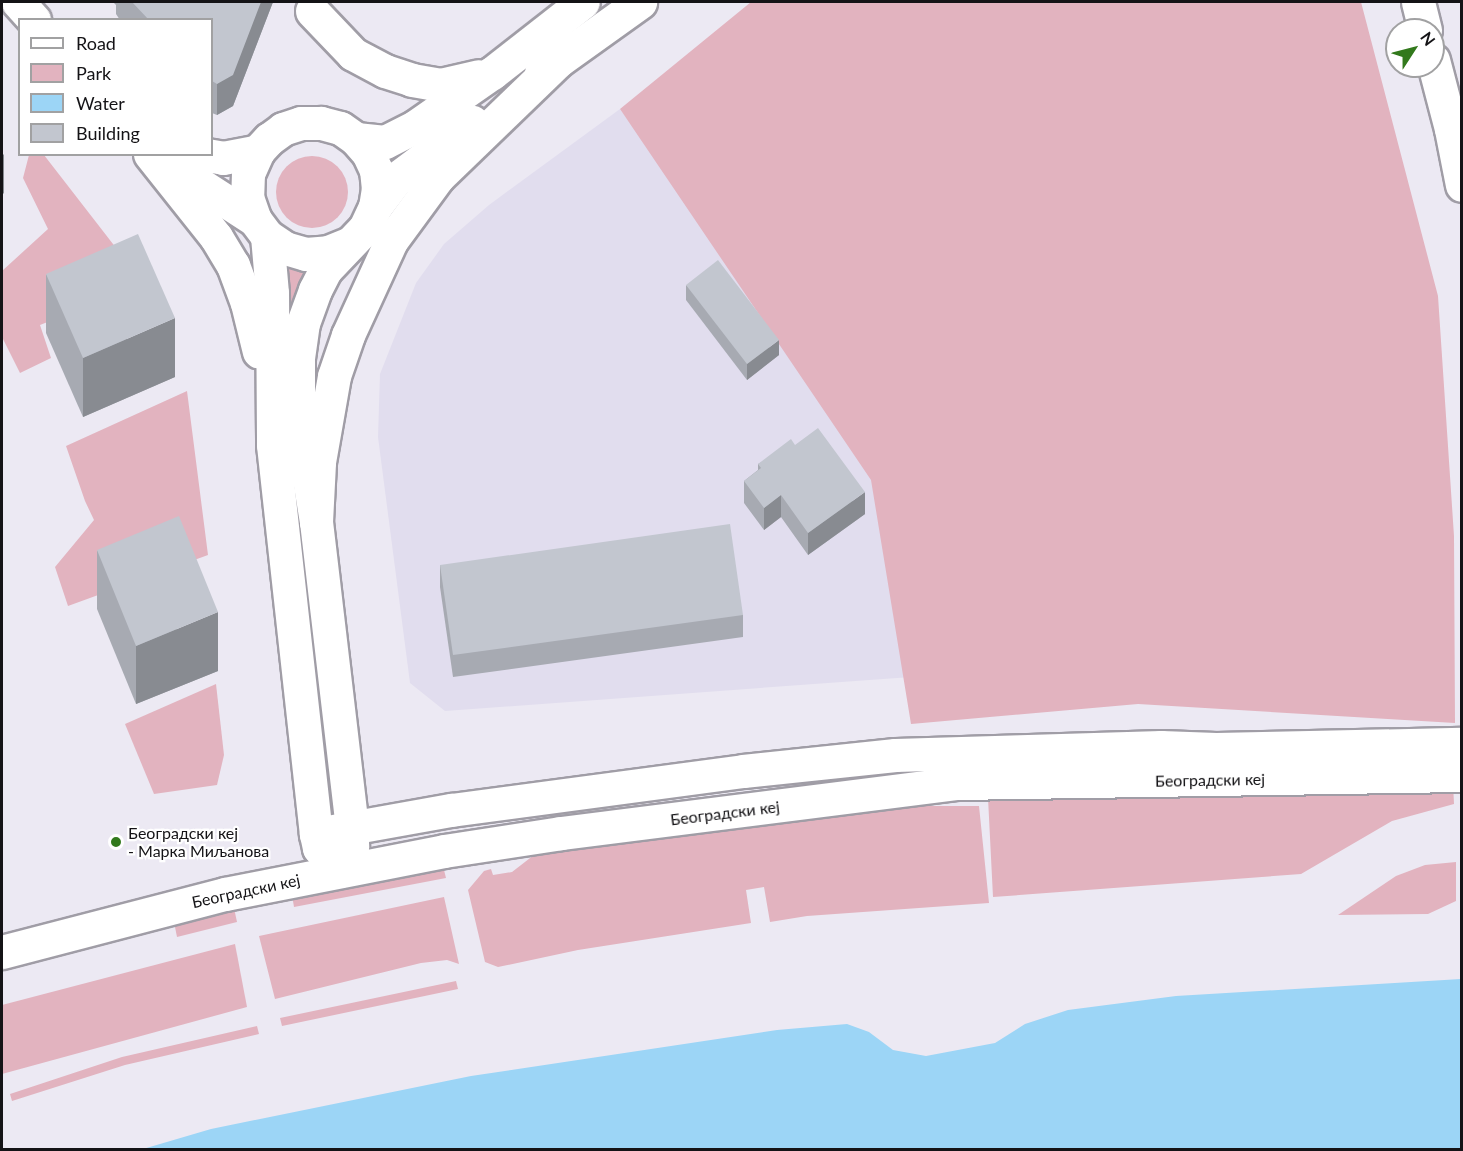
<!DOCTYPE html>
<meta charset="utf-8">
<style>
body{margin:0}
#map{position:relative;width:1463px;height:1151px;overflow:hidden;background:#ece9f3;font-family:Lato,sans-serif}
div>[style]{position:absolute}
.built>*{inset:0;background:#e1ddee}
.green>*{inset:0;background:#e2b3bf}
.round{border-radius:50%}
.water>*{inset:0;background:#9cd5f6}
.roads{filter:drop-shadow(2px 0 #a09da6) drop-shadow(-2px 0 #a09da6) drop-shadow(0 2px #a09da6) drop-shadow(0 -2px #a09da6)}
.minor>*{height:33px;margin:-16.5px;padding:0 16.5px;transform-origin:16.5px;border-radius:16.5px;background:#fff}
.major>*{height:33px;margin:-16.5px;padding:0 16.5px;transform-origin:16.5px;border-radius:16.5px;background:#fff}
.wall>*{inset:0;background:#a7aab2}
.shaded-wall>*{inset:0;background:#888b91}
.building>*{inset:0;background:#c2c6cf}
.dots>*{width:16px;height:16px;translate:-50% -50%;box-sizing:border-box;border:3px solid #fff;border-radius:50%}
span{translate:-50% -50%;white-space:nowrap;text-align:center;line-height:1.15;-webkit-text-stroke:4.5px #fff;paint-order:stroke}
.street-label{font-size:16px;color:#141316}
.poi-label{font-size:16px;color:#141316}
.left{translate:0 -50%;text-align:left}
.frame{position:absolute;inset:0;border:3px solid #141316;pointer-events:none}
.legend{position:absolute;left:18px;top:18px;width:195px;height:138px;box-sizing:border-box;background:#fff;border:2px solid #a1a1a2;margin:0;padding:8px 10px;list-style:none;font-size:18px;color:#141316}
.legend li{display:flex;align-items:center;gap:12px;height:30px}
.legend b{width:30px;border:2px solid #a1a1a2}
.north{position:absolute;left:1385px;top:18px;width:60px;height:60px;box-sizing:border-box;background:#fff;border:2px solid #a1a1a2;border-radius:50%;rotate:54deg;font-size:16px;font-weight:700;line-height:24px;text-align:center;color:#141316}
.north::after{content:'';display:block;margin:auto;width:21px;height:27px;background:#32791c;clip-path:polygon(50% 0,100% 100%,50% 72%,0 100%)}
</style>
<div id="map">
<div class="built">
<div style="clip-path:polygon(620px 109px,866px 442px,911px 677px,445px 711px,410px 683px,378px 437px,380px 374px,416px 283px,444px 244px,489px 205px)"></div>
</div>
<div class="green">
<div style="clip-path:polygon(751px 2px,1361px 2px,1438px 296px,1454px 536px,1455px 723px,1138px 704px,911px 724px,871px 480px,620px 109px)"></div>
<div style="clip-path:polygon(29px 155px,44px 155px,144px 284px,40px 325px,51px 358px,20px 373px,2px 337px,2px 271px,48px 229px,23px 178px)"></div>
<div class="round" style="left:276px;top:156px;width:72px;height:72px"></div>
<div style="clip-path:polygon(285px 265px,307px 273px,282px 351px)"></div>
<div style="clip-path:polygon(187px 391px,208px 555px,68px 606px,55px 567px,94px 520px,85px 501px,66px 446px)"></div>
<div style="clip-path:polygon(216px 684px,224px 755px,217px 785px,154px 794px,125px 724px)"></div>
<div style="clip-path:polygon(1453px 783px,1454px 804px,1392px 821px,1301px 874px,993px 897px,988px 798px)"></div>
<div style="clip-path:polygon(873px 806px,979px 806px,989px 903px,807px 916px,770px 922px,764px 887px,746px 890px,751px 923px,578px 950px,498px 967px,485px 962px,468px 890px,484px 871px,491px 869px,493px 875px,512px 872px,534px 855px,585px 844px)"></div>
<div style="clip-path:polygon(1456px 862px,1456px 901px,1428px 914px,1338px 915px,1396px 876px,1425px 865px)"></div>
<div style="clip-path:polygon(443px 866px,446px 878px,294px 907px,292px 895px)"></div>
<div style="clip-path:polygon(444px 897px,459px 964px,447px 960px,421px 963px,275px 999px,259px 936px)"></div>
<div style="clip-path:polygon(234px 908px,237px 922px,177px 937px,174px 922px)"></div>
<div style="clip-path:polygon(235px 944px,247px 1007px,2px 1074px,2px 1005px)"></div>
<div style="clip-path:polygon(456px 981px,458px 989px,282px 1026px,280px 1018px)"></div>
<div style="clip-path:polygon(257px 1026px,259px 1034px,125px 1065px,12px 1101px,10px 1094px,122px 1057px)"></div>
</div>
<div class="water">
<div style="clip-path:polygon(1461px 979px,1461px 1149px,143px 1149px,211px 1129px,471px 1076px,777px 1030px,847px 1024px,869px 1032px,893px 1050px,926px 1056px,995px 1043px,1025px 1024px,1068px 1010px,1176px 996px)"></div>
</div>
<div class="roads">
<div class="minor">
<div style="left:18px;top:2px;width:24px;rotate:48deg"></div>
<div style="left:150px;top:154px;width:106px;rotate:51.5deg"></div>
<div style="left:216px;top:237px;width:33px;rotate:59deg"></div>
<div style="left:233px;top:265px;width:40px;rotate:69.8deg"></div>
<div style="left:247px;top:303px;width:50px;rotate:76.2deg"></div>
<div style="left:201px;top:154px;width:22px;rotate:10deg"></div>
<div style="left:223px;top:158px;width:36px;rotate:-11deg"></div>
<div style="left:170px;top:162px;width:18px;rotate:41deg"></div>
<div style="left:184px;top:174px;width:85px;rotate:32.9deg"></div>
<div style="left:267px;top:236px;width:57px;rotate:85deg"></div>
<div style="left:272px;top:293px;width:152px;rotate:89.6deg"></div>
<div style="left:273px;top:445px;width:391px;rotate:83.7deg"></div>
<div style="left:316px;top:834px;width:14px;rotate:78deg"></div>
<div style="left:319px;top:848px;width:31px;rotate:48deg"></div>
<div style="left:340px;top:871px;width:28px;rotate:-64deg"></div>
<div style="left:352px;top:846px;width:18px;rotate:-90deg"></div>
<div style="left:352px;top:828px;width:308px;rotate:-96.7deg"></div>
<div style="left:316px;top:522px;width:113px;rotate:-99.1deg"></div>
<div style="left:298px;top:410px;width:52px;rotate:-90deg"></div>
<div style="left:298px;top:358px;width:35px;rotate:-82deg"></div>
<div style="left:303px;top:323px;width:35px;rotate:-70deg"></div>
<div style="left:315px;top:290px;width:22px;rotate:-63deg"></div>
<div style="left:325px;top:270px;width:58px;rotate:-46.4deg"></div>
<div style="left:365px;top:228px;width:23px;rotate:-65deg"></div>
<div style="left:375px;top:207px;width:18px;rotate:-81deg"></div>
<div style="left:378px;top:189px;width:19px;rotate:-96deg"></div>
<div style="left:376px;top:170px;width:19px;rotate:-115deg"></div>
<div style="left:368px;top:153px;width:18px;rotate:-131deg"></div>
<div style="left:356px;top:139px;width:19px;rotate:-145deg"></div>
<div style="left:340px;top:128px;width:20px;rotate:-165deg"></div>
<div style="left:321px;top:123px;width:20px;rotate:180deg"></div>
<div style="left:301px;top:123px;width:19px;rotate:162deg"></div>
<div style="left:283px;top:129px;width:17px;rotate:144deg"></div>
<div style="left:269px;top:139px;width:16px;rotate:133deg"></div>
<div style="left:258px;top:151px;width:24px;rotate:114deg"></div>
<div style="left:248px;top:173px;width:24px;rotate:92deg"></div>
<div style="left:247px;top:197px;width:24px;rotate:71deg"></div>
<div style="left:255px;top:220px;width:20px;rotate:53deg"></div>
<div style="left:267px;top:236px;width:22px;rotate:34deg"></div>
<div style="left:285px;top:248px;width:22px;rotate:16deg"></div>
<div style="left:306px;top:254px;width:22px;rotate:-5deg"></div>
<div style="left:328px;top:252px;width:22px;rotate:-22deg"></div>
</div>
<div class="major">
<div style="left:1418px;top:2px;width:29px;rotate:76deg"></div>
<div style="left:312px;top:11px;width:59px;rotate:46.4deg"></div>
<div style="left:353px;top:54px;width:36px;rotate:28deg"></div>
<div style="left:385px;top:71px;width:28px;rotate:18deg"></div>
<div style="left:412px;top:80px;width:28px;rotate:10deg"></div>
<div style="left:440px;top:85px;width:39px;rotate:-13deg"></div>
<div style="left:1433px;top:60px;width:71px;rotate:75.4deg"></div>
<div style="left:1451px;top:129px;width:57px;rotate:78.9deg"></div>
<div style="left:541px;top:73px;width:122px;rotate:-35.6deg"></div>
<div style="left:356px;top:139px;width:29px;rotate:6deg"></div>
<div style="left:385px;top:142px;width:35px;rotate:-27deg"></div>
<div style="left:416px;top:126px;width:93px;rotate:-34.9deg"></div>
<div style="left:492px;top:73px;width:115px;rotate:-38deg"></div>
<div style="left:375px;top:207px;width:36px;rotate:-53deg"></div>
<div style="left:397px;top:178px;width:94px;rotate:-36.7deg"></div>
<div style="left:316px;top:522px;width:60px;rotate:-87.1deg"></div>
<div style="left:319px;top:462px;width:87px;rotate:-80.1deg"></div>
<div style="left:334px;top:376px;width:43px;rotate:-71.1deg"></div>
<div style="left:348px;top:335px;width:103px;rotate:-65.4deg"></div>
<div style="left:391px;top:241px;width:79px;rotate:-53.7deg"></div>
<div style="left:438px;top:177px;width:170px;rotate:-44deg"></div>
<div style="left:316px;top:834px;width:137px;rotate:-10.1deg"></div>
<div style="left:451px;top:810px;width:295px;rotate:-7.6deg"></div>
<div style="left:743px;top:771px;width:153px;rotate:-6deg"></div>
<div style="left:895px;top:755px;width:266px;rotate:-1.7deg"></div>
<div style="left:1161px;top:747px;width:55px;rotate:2.1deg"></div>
<div style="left:1216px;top:749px;width:246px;rotate:-1.2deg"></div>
<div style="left:2px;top:952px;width:230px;rotate:-14.6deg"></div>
<div style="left:225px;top:894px;width:223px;rotate:-11.1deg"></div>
<div style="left:444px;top:851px;width:118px;rotate:-8.7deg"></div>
<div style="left:561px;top:833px;width:399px;rotate:-7.2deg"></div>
<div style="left:957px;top:783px;width:505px;rotate:-0.91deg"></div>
</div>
</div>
<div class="wall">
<div style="clip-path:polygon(113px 2px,273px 2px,233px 106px,217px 115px,212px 113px,212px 20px,120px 20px,116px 14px,116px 5px)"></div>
<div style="clip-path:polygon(46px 274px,175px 377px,83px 417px,46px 333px)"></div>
<div style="clip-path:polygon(686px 285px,779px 355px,747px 380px,686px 300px)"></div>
<div style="clip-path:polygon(795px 445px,865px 514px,808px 555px,781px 517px,764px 530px,744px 503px,744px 481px,758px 470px,758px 464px)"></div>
<div style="clip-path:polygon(97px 550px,218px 671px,136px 704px,97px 609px)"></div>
<div style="clip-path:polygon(440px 565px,743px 615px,743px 637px,453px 677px,440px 587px)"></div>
</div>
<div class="shaded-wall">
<div style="clip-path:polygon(261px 2px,273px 2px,233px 106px,217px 115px,217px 84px)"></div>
<div style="clip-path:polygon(4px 154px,4px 193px,2px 195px,2px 156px)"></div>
<div style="clip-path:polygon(175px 318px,175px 377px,83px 417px,83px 358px)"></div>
<div style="clip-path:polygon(779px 340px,779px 355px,747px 380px,747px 364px)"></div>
<div style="clip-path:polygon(865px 492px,865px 514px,808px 555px,808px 533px)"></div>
<div style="clip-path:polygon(781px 495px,781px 517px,764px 530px,764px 508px)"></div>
<div style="clip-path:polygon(218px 612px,218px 671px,136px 704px,136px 646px)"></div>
</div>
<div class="building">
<div style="clip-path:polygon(132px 2px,261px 2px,233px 75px,217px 84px,212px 81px,212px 20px,149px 20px)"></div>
<div style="clip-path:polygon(138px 234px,175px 318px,83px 358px,46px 274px)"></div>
<div style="clip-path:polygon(718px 260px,779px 340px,747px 364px,686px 285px)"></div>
<div style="clip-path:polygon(818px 428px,865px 492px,808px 533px,781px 495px,764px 508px,744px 481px,761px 468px,758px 464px,791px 439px,795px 445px)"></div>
<div style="clip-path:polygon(179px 516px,218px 612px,136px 646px,97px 550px)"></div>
<div style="clip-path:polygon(730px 524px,743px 615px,453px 655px,440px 565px)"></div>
</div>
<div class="dots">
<div style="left:116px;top:842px;background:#32791c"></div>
</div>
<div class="street-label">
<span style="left:1210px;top:780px;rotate:-1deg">Београдски кеј</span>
<span style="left:725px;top:813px;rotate:-7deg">Београдски кеј</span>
<span style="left:246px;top:891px;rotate:-12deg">Београдски кеј</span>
</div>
<div class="poi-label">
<span class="left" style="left:128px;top:842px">Београдски кеј<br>- Марка Миљанова</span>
</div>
<div class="frame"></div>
<ul class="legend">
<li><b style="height:8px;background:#fff"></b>Road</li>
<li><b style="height:16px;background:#e2b3bf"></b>Park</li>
<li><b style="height:16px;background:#9cd5f6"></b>Water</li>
<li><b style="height:16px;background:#c2c6cf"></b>Building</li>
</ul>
<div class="north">N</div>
</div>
